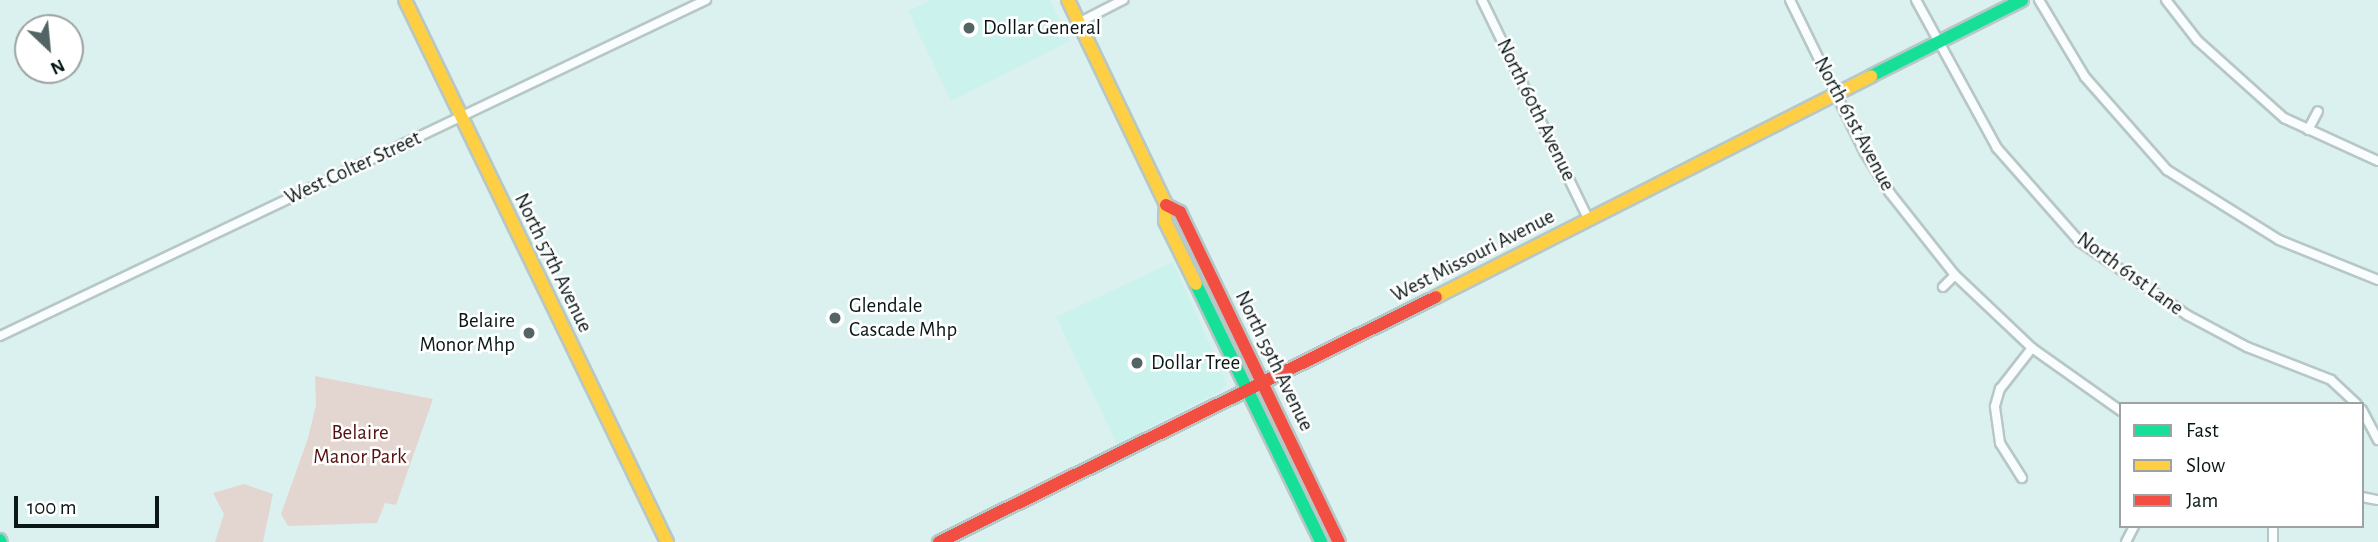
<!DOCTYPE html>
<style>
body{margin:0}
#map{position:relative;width:2378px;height:542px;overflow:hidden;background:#dbf1ef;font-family:"Alegreya Sans",sans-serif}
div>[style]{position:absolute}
.built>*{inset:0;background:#ccf2ee}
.green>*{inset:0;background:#e3d6d1}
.roads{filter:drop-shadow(2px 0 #b6c7c6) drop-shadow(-2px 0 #b6c7c6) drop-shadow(0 2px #b6c7c6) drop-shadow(0 -2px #b6c7c6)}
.street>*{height:8px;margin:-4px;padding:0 4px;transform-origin:4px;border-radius:4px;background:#fafdfd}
.fast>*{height:12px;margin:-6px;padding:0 6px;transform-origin:6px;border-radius:6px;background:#16e098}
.slow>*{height:12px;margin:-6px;padding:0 6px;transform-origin:6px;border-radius:6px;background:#ffcf43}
.jam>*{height:12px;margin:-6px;padding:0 6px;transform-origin:6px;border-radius:6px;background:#f24e42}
.dots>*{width:19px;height:19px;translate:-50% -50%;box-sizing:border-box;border:4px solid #fff;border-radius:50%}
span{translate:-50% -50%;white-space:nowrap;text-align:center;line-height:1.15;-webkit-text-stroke:5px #fff;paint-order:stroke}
.poi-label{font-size:21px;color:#091817}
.left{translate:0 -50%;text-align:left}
.right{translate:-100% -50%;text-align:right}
.street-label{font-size:21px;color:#091817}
.park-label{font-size:21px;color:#55120f}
.legend{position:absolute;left:2119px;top:402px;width:245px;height:126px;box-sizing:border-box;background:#fff;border:2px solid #9da3a2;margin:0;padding:9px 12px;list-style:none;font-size:21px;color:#091817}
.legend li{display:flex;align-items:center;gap:14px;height:35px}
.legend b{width:35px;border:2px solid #9da3a2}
.north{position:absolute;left:14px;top:14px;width:70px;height:70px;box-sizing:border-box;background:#fff;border:2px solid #9da3a2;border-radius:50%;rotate:154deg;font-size:19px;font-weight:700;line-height:28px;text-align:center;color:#091817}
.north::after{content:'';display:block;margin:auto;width:24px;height:32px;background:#526463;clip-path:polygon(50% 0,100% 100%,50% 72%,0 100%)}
.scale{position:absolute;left:14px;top:496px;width:145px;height:32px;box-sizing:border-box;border:4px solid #091817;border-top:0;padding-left:9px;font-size:21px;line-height:24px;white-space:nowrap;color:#091817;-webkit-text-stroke:5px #fff;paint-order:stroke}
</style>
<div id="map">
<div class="built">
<div style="clip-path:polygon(931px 0,1050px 0,1070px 41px,951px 101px,908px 11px)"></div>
<div style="clip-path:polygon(1173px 262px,1227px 383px,1221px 391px,1117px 444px,1056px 317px)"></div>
</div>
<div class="green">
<div style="clip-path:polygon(315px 376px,433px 399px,396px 505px,385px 503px,377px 523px,288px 526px,281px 514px,308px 438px,316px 405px)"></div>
<div style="clip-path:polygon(244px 484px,273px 494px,263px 542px,215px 542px,224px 514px,213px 493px)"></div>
</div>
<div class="roads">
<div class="street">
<div style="left:1482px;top:0;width:245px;rotate:64.1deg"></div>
<div style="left:1790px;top:0;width:170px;rotate:63.9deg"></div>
<div style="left:1865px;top:153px;width:47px;rotate:58deg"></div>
<div style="left:1890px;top:193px;width:105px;rotate:51.6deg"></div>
<div style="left:1955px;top:275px;width:106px;rotate:43.5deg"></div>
<div style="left:2032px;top:348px;width:109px;rotate:35.3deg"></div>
<div style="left:1916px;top:0;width:169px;rotate:61.3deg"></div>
<div style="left:1997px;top:148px;width:125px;rotate:48.6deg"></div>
<div style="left:2080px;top:242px;width:130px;rotate:34.3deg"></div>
<div style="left:2187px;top:315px;width:68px;rotate:28.1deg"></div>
<div style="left:2247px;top:347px;width:90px;rotate:21.4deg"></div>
<div style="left:2331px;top:380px;width:35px;rotate:43deg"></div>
<div style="left:2039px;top:0;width:90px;rotate:59.1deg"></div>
<div style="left:2085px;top:77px;width:124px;rotate:48.6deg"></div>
<div style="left:2167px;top:170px;width:132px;rotate:32deg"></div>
<div style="left:2279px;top:240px;width:107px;rotate:22deg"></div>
<div style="left:2166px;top:0;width:51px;rotate:52.2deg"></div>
<div style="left:2197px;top:40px;width:117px;rotate:41.9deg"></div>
<div style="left:2284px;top:118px;width:103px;rotate:24.6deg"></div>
<div style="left:1078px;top:23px;width:51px;rotate:-27.1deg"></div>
<div style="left:2308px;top:130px;width:21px;rotate:-62deg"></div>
<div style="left:1943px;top:287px;width:17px;rotate:-45deg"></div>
<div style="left:0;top:336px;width:782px;rotate:-25.45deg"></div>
<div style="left:2362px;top:410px;width:34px;rotate:62deg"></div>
<div style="left:2022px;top:478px;width:41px;rotate:-122.2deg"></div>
<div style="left:2000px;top:443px;width:37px;rotate:-98deg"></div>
<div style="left:1995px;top:406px;width:18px;rotate:-74deg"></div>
<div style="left:2000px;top:389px;width:52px;rotate:-52deg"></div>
<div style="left:2362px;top:497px;width:16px;rotate:11deg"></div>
<div style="left:2126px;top:542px;width:18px;rotate:-63deg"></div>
<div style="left:2273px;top:542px;width:16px;rotate:-90deg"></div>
</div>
<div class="fast">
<div style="left:1871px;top:76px;width:169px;rotate:-26.7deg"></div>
<div style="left:1196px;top:284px;width:287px;rotate:64.1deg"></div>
<div style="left:0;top:540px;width:2px;rotate:63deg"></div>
</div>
<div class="slow">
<div style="left:405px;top:0;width:602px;rotate:64.2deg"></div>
<div style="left:1068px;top:0;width:227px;rotate:64.4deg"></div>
<div style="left:1166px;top:205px;width:16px;rotate:94deg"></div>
<div style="left:1165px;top:221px;width:70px;rotate:63.8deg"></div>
<div style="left:1436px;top:297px;width:488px;rotate:-26.9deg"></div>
</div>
<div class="jam">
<div style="left:1166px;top:205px;width:16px;rotate:27deg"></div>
<div style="left:1180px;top:212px;width:366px;rotate:64.3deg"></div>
<div style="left:939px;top:542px;width:554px;rotate:-26.24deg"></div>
</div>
</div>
<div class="dots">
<div style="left:969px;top:28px;background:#526463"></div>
<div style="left:835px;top:318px;background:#526463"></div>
<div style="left:529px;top:333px;background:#526463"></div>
<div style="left:1137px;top:363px;background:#526463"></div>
</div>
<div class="poi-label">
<span class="left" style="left:983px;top:28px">Dollar General</span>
<span class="left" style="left:849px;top:318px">Glendale<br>Cascade Mhp</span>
<span class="right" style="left:515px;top:333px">Belaire<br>Monor Mhp</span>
<span class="left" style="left:1151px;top:363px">Dollar Tree</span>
</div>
<div class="street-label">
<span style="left:1536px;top:110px;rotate:64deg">North 60th Avenue</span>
<span style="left:1854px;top:124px;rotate:62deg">North 61st Avenue</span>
<span style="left:353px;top:168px;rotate:-25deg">West Colter Street</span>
<span style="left:1473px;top:256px;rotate:-27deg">West Missouri Avenue</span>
<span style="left:553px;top:263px;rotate:64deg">North 57th Avenue</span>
<span style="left:2130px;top:274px;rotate:36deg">North 61st Lane</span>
<span style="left:1274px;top:361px;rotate:64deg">North 59th Avenue</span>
</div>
<div class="park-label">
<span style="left:360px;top:445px">Belaire<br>Manor Park</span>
</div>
<ul class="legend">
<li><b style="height:9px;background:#16e098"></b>Fast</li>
<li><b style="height:9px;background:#ffcf43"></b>Slow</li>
<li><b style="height:9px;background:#f24e42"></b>Jam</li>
</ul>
<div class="north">N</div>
<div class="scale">100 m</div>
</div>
